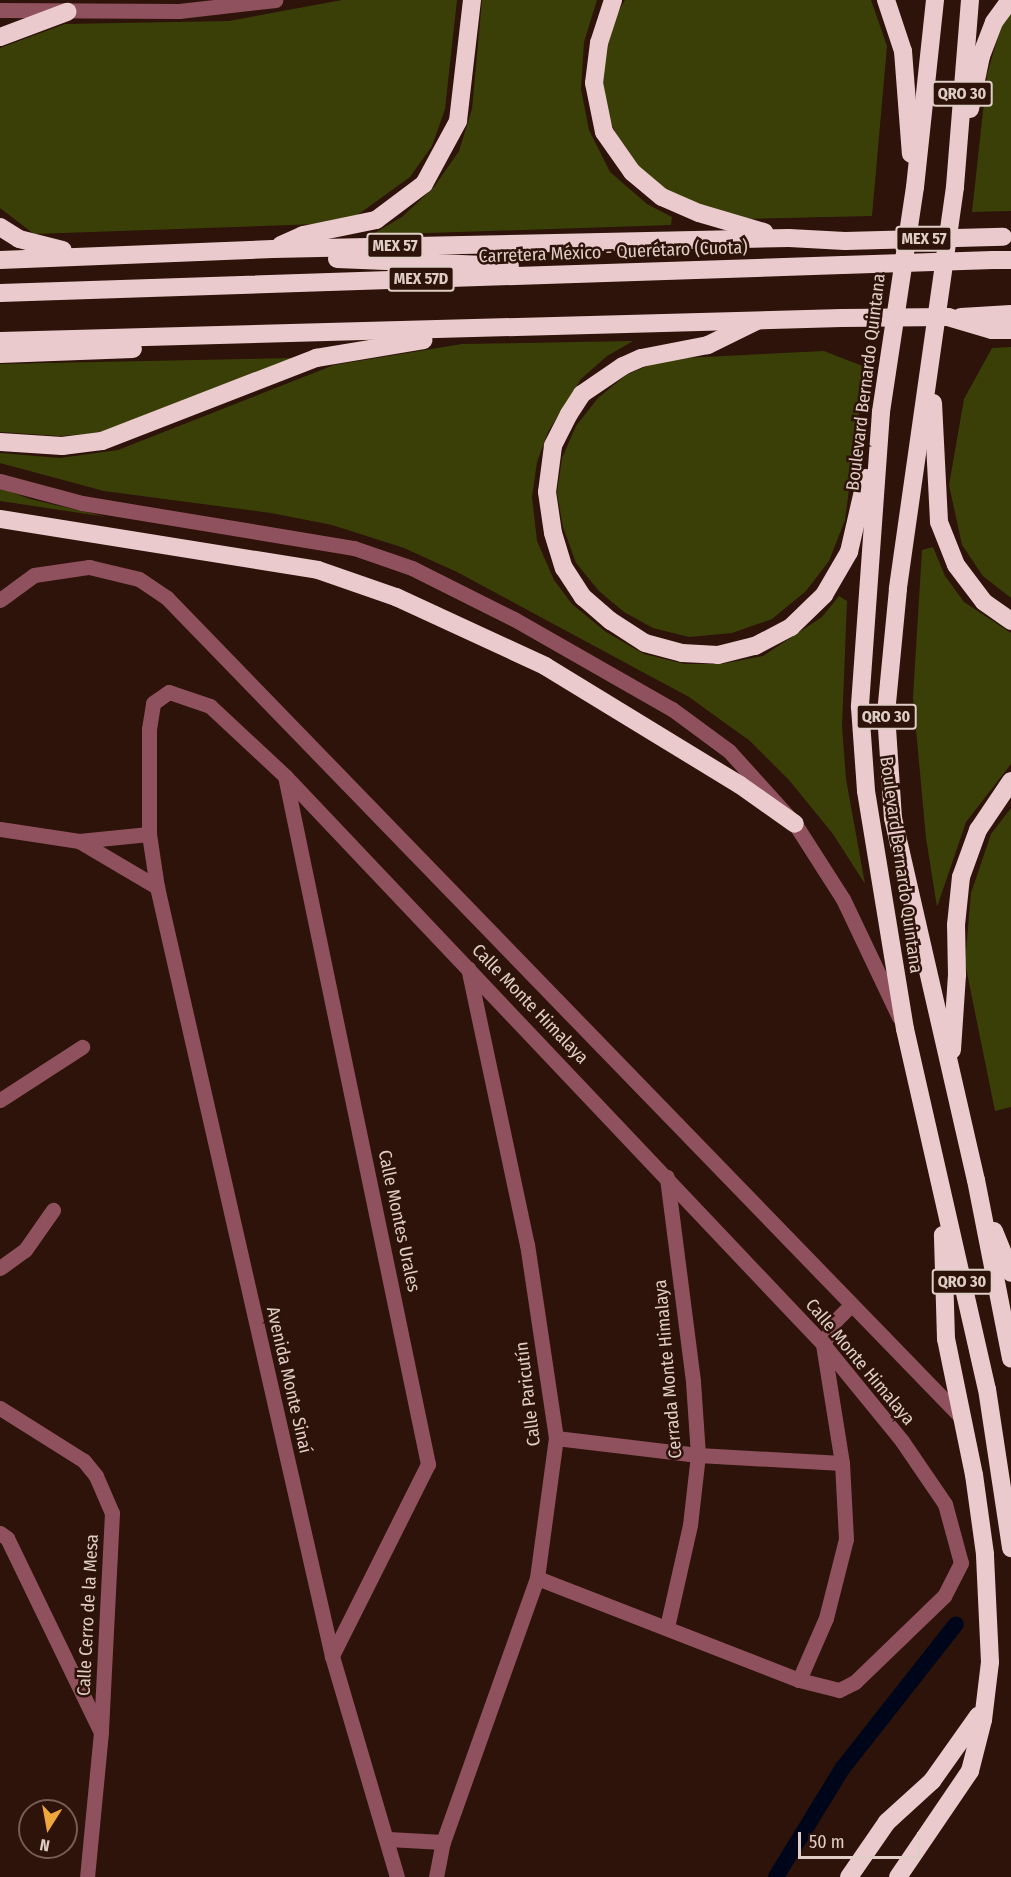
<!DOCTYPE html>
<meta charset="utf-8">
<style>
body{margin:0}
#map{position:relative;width:1011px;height:1877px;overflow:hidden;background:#2d1309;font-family:"Fira Sans Condensed",sans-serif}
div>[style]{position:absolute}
.green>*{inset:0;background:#3a3f08}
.canal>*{height:16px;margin:-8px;padding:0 8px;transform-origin:8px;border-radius:8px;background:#00061a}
.minor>*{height:15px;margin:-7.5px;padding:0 7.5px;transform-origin:7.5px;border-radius:7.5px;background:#90515e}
.highway>*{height:18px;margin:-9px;padding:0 9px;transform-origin:9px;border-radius:9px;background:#ebcace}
.highway-bridge>*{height:18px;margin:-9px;padding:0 9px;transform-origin:9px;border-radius:9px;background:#ebcace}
span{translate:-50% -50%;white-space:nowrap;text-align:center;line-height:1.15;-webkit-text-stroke:5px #2d1309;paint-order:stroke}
.shield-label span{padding:2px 4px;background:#2d1309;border:2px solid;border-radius:4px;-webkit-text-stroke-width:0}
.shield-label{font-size:16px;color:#e0cdc6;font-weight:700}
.street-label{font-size:18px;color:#e0cdc6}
.north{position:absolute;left:18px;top:1799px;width:60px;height:60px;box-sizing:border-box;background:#2d1309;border:2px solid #755d55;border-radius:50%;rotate:191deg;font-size:16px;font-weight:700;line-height:24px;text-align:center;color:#e0cdc6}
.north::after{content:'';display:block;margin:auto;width:21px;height:27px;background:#f0a63f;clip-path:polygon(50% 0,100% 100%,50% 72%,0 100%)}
.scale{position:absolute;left:798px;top:1832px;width:122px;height:27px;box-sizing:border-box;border:3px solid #e0cdc6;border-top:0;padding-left:8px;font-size:18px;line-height:21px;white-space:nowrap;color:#e0cdc6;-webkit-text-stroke:4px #2d1309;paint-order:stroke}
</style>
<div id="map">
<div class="green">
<div style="clip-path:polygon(342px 0,457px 0,445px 109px,432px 146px,410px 177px,356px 216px,319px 224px,34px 234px,0 208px,0 48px,65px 24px,229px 21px)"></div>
<div style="clip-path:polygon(482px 0,597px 0,584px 42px,581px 89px,589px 130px,610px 172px,647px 204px,672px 217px,671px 225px,371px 235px,402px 217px,434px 187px,459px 151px,472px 109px)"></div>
<div style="clip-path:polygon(625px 0,871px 0,887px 46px,872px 216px,741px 219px,675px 199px,628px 157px,605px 112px,600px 68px,611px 24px)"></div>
<div style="clip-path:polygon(1011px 13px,1011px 211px,972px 212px,987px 75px,1000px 29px)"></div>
<div style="clip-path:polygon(633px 341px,607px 356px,581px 379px,548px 432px,537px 462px,532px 497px,537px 541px,554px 580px,572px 604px,606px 632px,644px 654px,685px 664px,721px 664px,763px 656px,822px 617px,839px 596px,847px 601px,842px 726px,846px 779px,865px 884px,833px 834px,789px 780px,750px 741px,689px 697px,457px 572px,404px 548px,332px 525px,271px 513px,104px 491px,0 463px,0 453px,60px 458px,118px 450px,334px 365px,462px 344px)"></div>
<div style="clip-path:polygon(1011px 347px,1011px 598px,983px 576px,962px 545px,949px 485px,964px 399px,992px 348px)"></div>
<div style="clip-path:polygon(824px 351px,865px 367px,845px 520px,829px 561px,806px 591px,772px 619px,732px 633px,689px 637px,653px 628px,624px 612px,599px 591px,576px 563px,563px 527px,557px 493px,562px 458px,576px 426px,598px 398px,626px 375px,664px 359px)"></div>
<div style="clip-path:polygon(295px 358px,101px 433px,60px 436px,0 432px,0 364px)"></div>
<div style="clip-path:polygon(0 488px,30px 499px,107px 517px,0 501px)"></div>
<div style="clip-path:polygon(933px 547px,945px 576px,964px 602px,1011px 633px,1011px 764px,966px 822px,937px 907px,926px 838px,913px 697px,922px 550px)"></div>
<div style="clip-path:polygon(1011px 808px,1011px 1107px,995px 1111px,965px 963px,971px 893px,991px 834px)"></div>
</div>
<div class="canal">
<div style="left:776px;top:1877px;width:127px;rotate:-58.6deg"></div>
<div style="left:842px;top:1769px;width:184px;rotate:-51.8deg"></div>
</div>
<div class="minor">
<div style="left:0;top:10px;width:179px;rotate:0.3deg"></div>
<div style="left:179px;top:11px;width:97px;rotate:-6.5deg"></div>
<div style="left:0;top:481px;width:85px;rotate:15deg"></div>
<div style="left:82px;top:503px;width:276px;rotate:9.4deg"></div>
<div style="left:354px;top:548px;width:61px;rotate:19deg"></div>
<div style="left:412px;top:568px;width:114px;rotate:26.6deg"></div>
<div style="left:514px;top:619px;width:182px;rotate:29.7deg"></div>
<div style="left:672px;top:709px;width:71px;rotate:36.4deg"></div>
<div style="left:729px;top:751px;width:98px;rotate:47.9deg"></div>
<div style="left:795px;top:824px;width:89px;rotate:57.4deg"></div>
<div style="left:843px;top:899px;width:131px;rotate:64.6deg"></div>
<div style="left:0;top:600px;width:42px;rotate:-36.3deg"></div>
<div style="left:34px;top:575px;width:56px;rotate:-8.3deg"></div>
<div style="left:89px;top:567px;width:51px;rotate:13.5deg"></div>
<div style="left:139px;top:579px;width:34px;rotate:34deg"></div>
<div style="left:167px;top:598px;width:1139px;rotate:45.89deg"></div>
<div style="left:285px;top:776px;width:703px;rotate:78.26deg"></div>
<div style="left:428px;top:1464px;width:215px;rotate:116.6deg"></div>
<div style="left:0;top:829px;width:80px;rotate:8.6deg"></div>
<div style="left:79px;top:841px;width:70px;rotate:-5.7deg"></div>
<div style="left:79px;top:841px;width:91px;rotate:30.5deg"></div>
<div style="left:0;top:1100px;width:98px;rotate:-32.9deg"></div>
<div style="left:0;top:1268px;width:31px;rotate:-36deg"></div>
<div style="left:25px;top:1250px;width:49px;rotate:-55deg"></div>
<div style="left:0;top:1408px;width:99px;rotate:32.2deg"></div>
<div style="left:84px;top:1461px;width:19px;rotate:51deg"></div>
<div style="left:96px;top:1476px;width:40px;rotate:66.6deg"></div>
<div style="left:112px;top:1513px;width:219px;rotate:92.9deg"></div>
<div style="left:101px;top:1732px;width:146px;rotate:95.5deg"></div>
<div style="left:556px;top:1438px;width:143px;rotate:6.8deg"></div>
<div style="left:698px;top:1455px;width:144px;rotate:3.2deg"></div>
<div style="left:0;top:1533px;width:9px;rotate:36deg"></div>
<div style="left:7px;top:1538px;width:213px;rotate:64.2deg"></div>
<div style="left:667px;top:1627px;width:105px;rotate:-77.3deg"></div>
<div style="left:690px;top:1525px;width:70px;rotate:-83.5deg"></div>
<div style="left:698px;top:1455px;width:74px;rotate:-93.9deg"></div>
<div style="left:693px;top:1381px;width:206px;rotate:-97.3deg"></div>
<div style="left:799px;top:1680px;width:68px;rotate:-66.5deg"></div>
<div style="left:826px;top:1618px;width:81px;rotate:-75.8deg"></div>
<div style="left:846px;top:1539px;width:76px;rotate:-93deg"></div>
<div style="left:842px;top:1463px;width:121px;rotate:-99.1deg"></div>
<div style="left:823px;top:1344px;width:27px;rotate:-62deg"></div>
<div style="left:836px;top:1320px;width:18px;rotate:-45deg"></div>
<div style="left:388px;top:1839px;width:55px;rotate:3.1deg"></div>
<div style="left:397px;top:1877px;width:230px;rotate:-106.4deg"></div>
<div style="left:332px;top:1656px;width:789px;rotate:-102.82deg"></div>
<div style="left:157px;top:887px;width:54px;rotate:-98.6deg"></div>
<div style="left:149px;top:834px;width:105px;rotate:-90deg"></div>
<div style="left:149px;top:729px;width:26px;rotate:-81deg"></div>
<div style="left:153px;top:703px;width:19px;rotate:-35deg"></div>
<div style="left:169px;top:692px;width:43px;rotate:18.9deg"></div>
<div style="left:210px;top:706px;width:103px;rotate:43deg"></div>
<div style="left:285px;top:776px;width:782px;rotate:46.55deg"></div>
<div style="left:823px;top:1344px;width:125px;rotate:50.8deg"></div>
<div style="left:902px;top:1441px;width:76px;rotate:55.7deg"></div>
<div style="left:945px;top:1504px;width:61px;rotate:74.8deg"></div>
<div style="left:961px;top:1563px;width:37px;rotate:117deg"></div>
<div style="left:944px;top:1596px;width:124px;rotate:136deg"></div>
<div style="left:855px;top:1682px;width:18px;rotate:153deg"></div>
<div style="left:839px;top:1690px;width:41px;rotate:-166deg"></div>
<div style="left:799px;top:1680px;width:281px;rotate:-158.7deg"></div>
<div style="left:436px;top:1877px;width:36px;rotate:-79deg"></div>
<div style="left:443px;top:1842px;width:280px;rotate:-70.4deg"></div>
<div style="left:537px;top:1578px;width:141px;rotate:-82.3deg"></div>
<div style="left:556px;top:1438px;width:195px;rotate:-98.5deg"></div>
<div style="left:527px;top:1245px;width:283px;rotate:-102deg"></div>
</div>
<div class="highway">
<div style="left:613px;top:0;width:45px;rotate:108deg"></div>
<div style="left:599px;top:43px;width:40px;rotate:97.1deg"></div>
<div style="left:594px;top:83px;width:50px;rotate:78.5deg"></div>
<div style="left:604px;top:132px;width:49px;rotate:55deg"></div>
<div style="left:632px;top:172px;width:39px;rotate:40deg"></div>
<div style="left:662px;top:197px;width:40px;rotate:23.4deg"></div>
<div style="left:699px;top:213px;width:68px;rotate:16.3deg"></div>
<div style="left:886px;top:0;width:54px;rotate:71.6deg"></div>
<div style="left:903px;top:51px;width:103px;rotate:85.6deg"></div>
<div style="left:935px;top:0;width:188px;rotate:96.1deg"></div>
<div style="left:915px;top:187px;width:228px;rotate:98.6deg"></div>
<div style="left:881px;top:412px;width:296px;rotate:94.1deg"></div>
<div style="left:860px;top:707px;width:84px;rotate:85.9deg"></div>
<div style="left:866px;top:791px;width:241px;rotate:80.7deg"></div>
<div style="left:905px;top:1029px;width:369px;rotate:77.2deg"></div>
<div style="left:987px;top:1389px;width:161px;rotate:81.4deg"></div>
<div style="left:970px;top:0;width:188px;rotate:94.6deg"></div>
<div style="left:955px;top:187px;width:406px;rotate:98.1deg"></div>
<div style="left:898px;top:589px;width:125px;rotate:95.5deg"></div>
<div style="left:886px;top:713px;width:105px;rotate:86.2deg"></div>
<div style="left:893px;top:818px;width:371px;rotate:77.1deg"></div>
<div style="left:976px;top:1180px;width:182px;rotate:78.9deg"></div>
<div style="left:0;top:37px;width:72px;rotate:-20.5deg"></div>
<div style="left:970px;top:109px;width:54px;rotate:-78.3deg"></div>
<div style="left:981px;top:56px;width:36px;rotate:-69deg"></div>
<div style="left:994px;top:22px;width:27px;rotate:-54deg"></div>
<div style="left:0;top:227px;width:22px;rotate:32deg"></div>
<div style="left:19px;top:239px;width:45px;rotate:14deg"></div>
<div style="left:281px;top:245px;width:24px;rotate:-24deg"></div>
<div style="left:303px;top:235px;width:75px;rotate:-11.6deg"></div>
<div style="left:376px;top:220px;width:60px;rotate:-36.9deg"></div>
<div style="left:424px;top:184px;width:72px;rotate:-61.6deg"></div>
<div style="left:458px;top:121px;width:122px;rotate:-83.4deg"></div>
<div style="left:337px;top:259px;width:173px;rotate:2.3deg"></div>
<div style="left:0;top:260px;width:273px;rotate:-2.3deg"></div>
<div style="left:273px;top:249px;width:516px;rotate:-1.22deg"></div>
<div style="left:789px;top:238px;width:56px;rotate:3.1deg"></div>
<div style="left:993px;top:260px;width:18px"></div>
<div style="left:0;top:293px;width:843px;rotate:-1.9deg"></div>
<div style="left:948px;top:317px;width:46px;rotate:16.5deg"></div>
<div style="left:992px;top:330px;width:19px"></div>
<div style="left:961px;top:317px;width:50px;rotate:-3.4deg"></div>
<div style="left:757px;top:321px;width:55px;rotate:153.9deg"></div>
<div style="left:708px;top:345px;width:68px;rotate:169deg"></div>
<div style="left:641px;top:358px;width:20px;rotate:156deg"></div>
<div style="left:623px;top:366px;width:50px;rotate:145.7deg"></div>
<div style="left:582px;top:394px;width:24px;rotate:123deg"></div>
<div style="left:569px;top:414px;width:36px;rotate:117deg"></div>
<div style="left:553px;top:446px;width:46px;rotate:97.4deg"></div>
<div style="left:547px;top:492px;width:41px;rotate:81.7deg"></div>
<div style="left:553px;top:533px;width:37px;rotate:73deg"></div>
<div style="left:564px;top:568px;width:35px;rotate:57deg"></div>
<div style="left:583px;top:597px;width:37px;rotate:41deg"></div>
<div style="left:611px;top:621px;width:40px;rotate:32.9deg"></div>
<div style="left:645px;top:643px;width:38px;rotate:15deg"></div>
<div style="left:682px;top:653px;width:36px;rotate:3deg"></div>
<div style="left:718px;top:655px;width:38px;rotate:-14deg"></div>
<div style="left:755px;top:646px;width:41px;rotate:-27.8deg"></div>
<div style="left:791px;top:627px;width:46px;rotate:-44.1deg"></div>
<div style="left:824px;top:595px;width:50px;rotate:-59.8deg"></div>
<div style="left:849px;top:552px;width:76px;rotate:-77.1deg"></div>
<div style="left:0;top:341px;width:842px;rotate:-1.56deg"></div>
<div style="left:0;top:354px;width:133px;rotate:-2.2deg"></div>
<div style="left:933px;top:403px;width:119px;rotate:87.1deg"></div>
<div style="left:939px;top:522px;width:46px;rotate:68.4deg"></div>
<div style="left:956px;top:565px;width:46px;rotate:52.9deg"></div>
<div style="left:984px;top:602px;width:33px;rotate:35deg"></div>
<div style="left:0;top:442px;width:62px;rotate:3.7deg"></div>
<div style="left:62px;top:446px;width:40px;rotate:-7.1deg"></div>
<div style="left:102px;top:441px;width:230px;rotate:-21.2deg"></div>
<div style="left:316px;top:358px;width:109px;rotate:-9.5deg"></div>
<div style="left:0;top:519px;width:322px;rotate:9.1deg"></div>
<div style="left:318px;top:570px;width:83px;rotate:19.1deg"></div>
<div style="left:396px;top:597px;width:164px;rotate:24.8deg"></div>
<div style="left:545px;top:666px;width:228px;rotate:31.4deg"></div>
<div style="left:740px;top:785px;width:67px;rotate:35.3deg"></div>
<div style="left:952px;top:1050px;width:75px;rotate:-86.2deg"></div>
<div style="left:957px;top:975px;width:50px;rotate:-91.1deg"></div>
<div style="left:956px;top:925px;width:48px;rotate:-84.1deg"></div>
<div style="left:961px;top:877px;width:50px;rotate:-70.1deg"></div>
<div style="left:978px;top:830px;width:59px;rotate:-56deg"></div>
<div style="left:994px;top:1231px;width:45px;rotate:68deg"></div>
<div style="left:849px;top:1877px;width:67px;rotate:-55.4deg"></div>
<div style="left:887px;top:1822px;width:61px;rotate:-42.3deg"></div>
<div style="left:932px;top:1781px;width:80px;rotate:-54.7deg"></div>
<div style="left:898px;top:1877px;width:128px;rotate:-55.8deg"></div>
<div style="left:970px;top:1771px;width:53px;rotate:-75.7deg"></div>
<div style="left:983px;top:1720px;width:58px;rotate:-83.1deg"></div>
<div style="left:990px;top:1662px;width:108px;rotate:-92.7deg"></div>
<div style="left:985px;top:1554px;width:80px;rotate:-97.9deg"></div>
<div style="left:974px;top:1475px;width:139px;rotate:-101.6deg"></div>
<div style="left:946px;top:1339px;width:104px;rotate:-91.7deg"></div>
</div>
<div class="highway-bridge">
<div style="left:845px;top:241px;width:158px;rotate:-1.5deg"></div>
<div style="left:843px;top:265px;width:150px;rotate:-1.9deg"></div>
<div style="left:842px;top:318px;width:106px;rotate:-0.5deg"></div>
</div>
<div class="shield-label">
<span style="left:962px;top:94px">QRO 30</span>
<span style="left:924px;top:239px">MEX 57</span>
<span style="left:395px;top:246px">MEX 57</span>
<span style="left:421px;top:279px">MEX 57D</span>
<span style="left:886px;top:717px">QRO 30</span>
<span style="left:962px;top:1282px">QRO 30</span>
</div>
<div class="street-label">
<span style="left:613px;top:252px;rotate:-2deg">Carretera México - Querétaro (Cuota)</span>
<span style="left:866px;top:382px;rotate:-83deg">Boulevard Bernardo Quintana</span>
<span style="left:901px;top:865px;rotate:82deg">Boulevard Bernardo Quintana</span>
<span style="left:530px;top:1004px;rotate:46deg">Calle Monte Himalaya</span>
<span style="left:399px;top:1221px;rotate:78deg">Calle Montes Urales</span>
<span style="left:860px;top:1362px;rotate:50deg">Calle Monte Himalaya</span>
<span style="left:668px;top:1369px;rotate:-95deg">Cerrada Monte Himalaya</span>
<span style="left:289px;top:1380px;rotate:77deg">Avenida Monte Sinaí</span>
<span style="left:528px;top:1394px;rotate:-97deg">Calle Paricutín</span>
<span style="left:88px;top:1615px;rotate:-87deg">Calle Cerro de la Mesa</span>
</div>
<div class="north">N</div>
<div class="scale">50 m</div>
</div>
